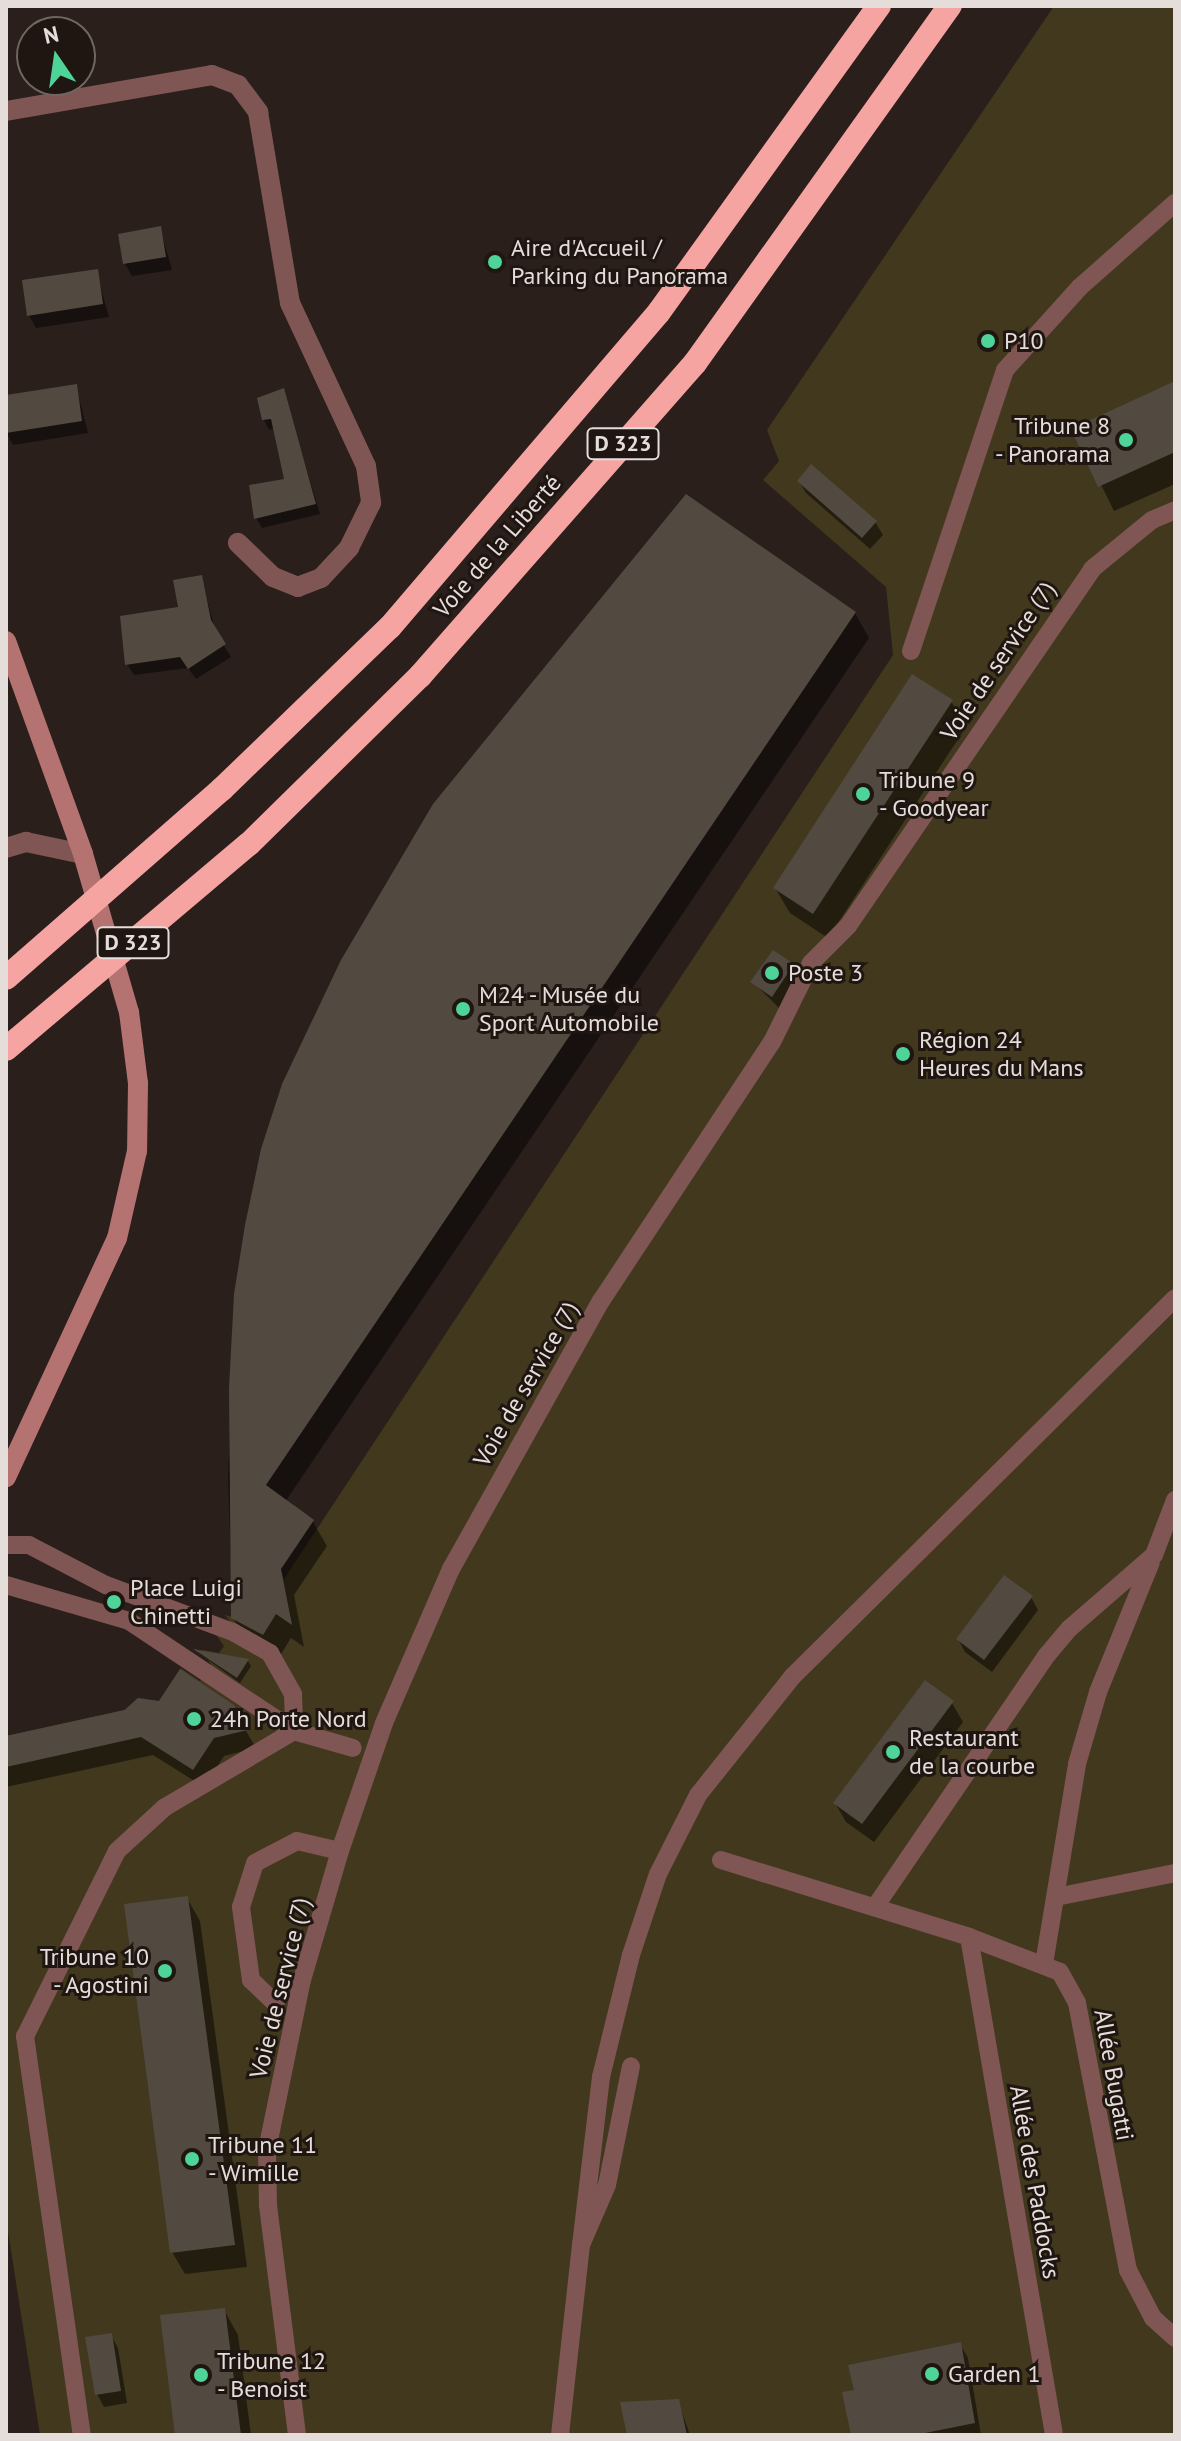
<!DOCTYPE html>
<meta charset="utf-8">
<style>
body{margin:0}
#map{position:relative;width:1181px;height:2441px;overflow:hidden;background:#2a1f1b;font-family:"PT Sans",sans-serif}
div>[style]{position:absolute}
.green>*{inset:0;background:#41381d}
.shadow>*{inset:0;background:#0007}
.building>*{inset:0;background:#524a40}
.lane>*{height:18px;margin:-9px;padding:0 9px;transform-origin:9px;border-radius:9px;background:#7f5654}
.street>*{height:20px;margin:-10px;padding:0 10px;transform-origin:10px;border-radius:10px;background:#7f5654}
.secondary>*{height:20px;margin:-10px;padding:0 10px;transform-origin:10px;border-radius:10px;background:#b47370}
.highway>*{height:24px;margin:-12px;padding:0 12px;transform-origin:12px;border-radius:12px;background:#f6a4a1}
.dots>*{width:22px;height:22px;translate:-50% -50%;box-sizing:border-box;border:4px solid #201611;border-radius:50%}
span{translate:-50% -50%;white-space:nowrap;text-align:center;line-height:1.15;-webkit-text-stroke:6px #201611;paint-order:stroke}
.shield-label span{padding:2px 6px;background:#201611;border:2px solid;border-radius:6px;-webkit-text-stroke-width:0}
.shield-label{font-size:22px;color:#e5ddda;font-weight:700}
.poi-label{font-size:24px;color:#e5ddda}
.left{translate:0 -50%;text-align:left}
.right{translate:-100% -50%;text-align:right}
.street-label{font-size:24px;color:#e5ddda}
.frame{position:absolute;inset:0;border:8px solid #e5ddda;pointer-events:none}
.north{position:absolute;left:16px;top:16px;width:80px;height:80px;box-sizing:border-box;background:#201611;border:2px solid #6f6661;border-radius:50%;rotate:347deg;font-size:22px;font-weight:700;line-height:32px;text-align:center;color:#e5ddda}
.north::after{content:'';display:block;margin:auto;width:28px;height:36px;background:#4ed399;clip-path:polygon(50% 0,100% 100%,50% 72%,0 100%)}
</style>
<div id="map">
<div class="green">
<div style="clip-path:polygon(1054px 6px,1175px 6px,1175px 2435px,40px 2435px,6px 2219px,6px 1736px,124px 1710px,138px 1698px,151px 1713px,181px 1668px,200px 1681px,211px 1665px,202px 1650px,219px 1653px,224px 1646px,214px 1632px,235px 1628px,225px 1615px,241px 1619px,294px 1505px,314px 1520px,292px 1553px,285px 1550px,275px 1562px,284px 1579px,893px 655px,886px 587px,763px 480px,779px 461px,767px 430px)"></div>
</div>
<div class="shadow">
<div style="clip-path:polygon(160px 228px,172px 270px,132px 276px,125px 264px)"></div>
<div style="clip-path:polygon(96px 271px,109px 317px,36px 328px,29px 315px)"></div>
<div style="clip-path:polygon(1175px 383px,1175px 484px,1114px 511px,1074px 430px)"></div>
<div style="clip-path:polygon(76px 386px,88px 433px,13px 445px,6px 432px,6px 397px)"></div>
<div style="clip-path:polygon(283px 391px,320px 514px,262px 528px,256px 518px,286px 480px,275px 428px,269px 430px,264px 420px)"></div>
<div style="clip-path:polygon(799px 481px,875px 522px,883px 535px,870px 549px,806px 493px)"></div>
<div style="clip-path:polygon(201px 577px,216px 633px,231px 657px,196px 679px,188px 668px,134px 675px,127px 664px,181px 609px)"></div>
<div style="clip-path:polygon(855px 613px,869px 638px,285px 1502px,313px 1522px,327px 1546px,294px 1595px,304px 1647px,291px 1638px,278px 1659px,248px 1643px,233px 1618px,228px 1477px,236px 1294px)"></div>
<div style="clip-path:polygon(951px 701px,966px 727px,828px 938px,790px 913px,775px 888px)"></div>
<div style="clip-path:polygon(793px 965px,800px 978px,779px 1008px,753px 982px)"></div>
<div style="clip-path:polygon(1031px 1597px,1038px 1610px,992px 1672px,965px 1652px,958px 1639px)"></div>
<div style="clip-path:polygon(197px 1652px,248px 1661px,251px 1666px,240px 1683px)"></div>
<div style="clip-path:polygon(952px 1703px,963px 1722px,874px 1842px,846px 1822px,835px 1803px)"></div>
<div style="clip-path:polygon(232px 1707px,256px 1748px,224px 1756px,204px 1787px,153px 1755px,6px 1787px,6px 1738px)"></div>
<div style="clip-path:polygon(187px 1898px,200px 1921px,247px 2267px,185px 2274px,172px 2252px)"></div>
<div style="clip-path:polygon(224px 2310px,238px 2335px,251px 2435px,177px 2435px)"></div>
<div style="clip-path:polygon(111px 2335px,118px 2348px,127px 2403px,104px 2407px,97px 2394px)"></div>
<div style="clip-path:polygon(960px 2344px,968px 2358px,981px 2435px,853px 2435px,856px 2392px)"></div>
<div style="clip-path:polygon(678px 2401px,690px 2435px,629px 2435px)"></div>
</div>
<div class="building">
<div style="clip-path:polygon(161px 226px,166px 257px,123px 264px,118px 234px)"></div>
<div style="clip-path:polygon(98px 269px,103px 304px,27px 316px,22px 280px)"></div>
<div style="clip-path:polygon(1175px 381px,1175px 452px,1098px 487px,1071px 429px)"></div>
<div style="clip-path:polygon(77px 384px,82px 421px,6px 433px,6px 395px)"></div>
<div style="clip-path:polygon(284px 388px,316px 504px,254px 519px,249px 485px,284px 479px,271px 419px,262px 420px,257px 398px)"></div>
<div style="clip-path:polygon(811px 464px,877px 521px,862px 538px,797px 481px)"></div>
<div style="clip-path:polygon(686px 494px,856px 612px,266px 1485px,314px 1520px,281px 1569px,292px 1625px,276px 1614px,263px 1635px,231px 1618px,229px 1388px,234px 1294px,245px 1225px,261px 1149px,282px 1084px,341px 960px,433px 804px)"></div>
<div style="clip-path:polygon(202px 575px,211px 620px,226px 644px,188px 669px,180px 657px,125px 665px,120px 616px,178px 607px,173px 580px)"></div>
<div style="clip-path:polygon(912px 674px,953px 700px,813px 914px,773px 888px)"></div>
<div style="clip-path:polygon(773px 950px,794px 964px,772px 997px,750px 982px)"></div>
<div style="clip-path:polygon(1004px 1575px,1033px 1596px,984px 1660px,956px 1639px)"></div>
<div style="clip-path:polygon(193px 1649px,249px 1659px,237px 1678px)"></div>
<div style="clip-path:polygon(180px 1669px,234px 1705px,248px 1730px,214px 1738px,193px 1770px,141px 1737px,6px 1767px,6px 1736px,125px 1710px,138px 1698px,159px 1701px)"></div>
<div style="clip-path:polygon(925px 1680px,954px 1701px,862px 1824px,833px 1803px)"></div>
<div style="clip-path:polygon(188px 1896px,235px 2245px,170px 2253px,124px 1904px)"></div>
<div style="clip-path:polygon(225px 2308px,241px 2435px,175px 2435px,160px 2315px)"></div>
<div style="clip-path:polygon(112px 2333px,121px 2391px,95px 2395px,85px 2337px)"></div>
<div style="clip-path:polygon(961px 2342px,975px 2423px,915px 2435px,851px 2435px,842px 2392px,854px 2390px,848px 2365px)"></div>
<div style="clip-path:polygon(679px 2399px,687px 2435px,627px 2435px,620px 2402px)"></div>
</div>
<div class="lane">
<div style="left:911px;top:651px;width:296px;rotate:-71.5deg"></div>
<div style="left:1005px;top:370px;width:112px;rotate:-47.9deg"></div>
<div style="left:1080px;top:287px;width:127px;rotate:-41.5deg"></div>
<div style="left:6px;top:1545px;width:23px"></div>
<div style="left:29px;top:1545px;width:87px;rotate:27.5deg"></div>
<div style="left:106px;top:1585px;width:135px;rotate:20.3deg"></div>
<div style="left:233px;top:1632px;width:43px;rotate:29.6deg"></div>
<div style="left:270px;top:1653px;width:47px;rotate:60.7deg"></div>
<div style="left:293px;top:1694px;width:37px;rotate:88deg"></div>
<div style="left:294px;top:1731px;width:61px;rotate:16.1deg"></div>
<div style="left:6px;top:1585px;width:128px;rotate:16.3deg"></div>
<div style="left:129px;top:1621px;width:198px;rotate:33.7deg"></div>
<div style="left:294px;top:1731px;width:151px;rotate:149.4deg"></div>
<div style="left:164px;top:1808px;width:64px;rotate:137.5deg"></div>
<div style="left:117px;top:1851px;width:207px;rotate:116.4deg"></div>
<div style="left:25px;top:2036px;width:403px;rotate:81.9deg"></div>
<div style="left:721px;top:1860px;width:260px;rotate:17.2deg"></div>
<div style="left:969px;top:1937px;width:97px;rotate:21deg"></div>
<div style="left:1060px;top:1972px;width:35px;rotate:61deg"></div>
<div style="left:1077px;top:2003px;width:272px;rotate:79.2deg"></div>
<div style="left:1128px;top:2270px;width:54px;rotate:62.5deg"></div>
<div style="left:1153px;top:2318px;width:30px;rotate:42deg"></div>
<div style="left:1056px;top:1897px;width:121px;rotate:-11.4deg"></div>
<div style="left:875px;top:1907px;width:305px;rotate:-55.7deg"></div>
<div style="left:1047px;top:1655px;width:35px;rotate:-50deg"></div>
<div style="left:1070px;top:1628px;width:111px;rotate:-41deg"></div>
<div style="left:1154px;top:1555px;width:59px;rotate:-69.1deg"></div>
<div style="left:969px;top:1937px;width:505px;rotate:80.31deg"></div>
<div style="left:1044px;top:1964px;width:203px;rotate:-80.6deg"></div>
<div style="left:1077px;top:1764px;width:75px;rotate:-73.7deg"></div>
<div style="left:1098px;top:1692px;width:140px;rotate:-67.8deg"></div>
<div style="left:276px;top:2004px;width:35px;rotate:-136deg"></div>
<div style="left:251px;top:1980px;width:74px;rotate:-97.8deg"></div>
<div style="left:241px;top:1907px;width:46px;rotate:-72.3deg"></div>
<div style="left:255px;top:1863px;width:47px;rotate:-27.6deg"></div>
<div style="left:297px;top:1841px;width:44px;rotate:13.1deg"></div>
<div style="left:581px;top:2245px;width:169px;rotate:-83.2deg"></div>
<div style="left:601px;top:2077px;width:126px;rotate:-76.2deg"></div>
<div style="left:631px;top:1955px;width:85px;rotate:-71.6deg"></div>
<div style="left:658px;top:1874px;width:89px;rotate:-63.1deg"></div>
<div style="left:698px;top:1795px;width:152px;rotate:-51.4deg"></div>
<div style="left:793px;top:1676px;width:537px;rotate:-44.7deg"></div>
<div style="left:297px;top:2435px;width:233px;rotate:-97.2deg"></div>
<div style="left:268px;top:2204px;width:54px;rotate:-91.1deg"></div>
<div style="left:267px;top:2150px;width:174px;rotate:-78.4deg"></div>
<div style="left:302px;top:1980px;width:134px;rotate:-73.6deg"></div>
<div style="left:340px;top:1851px;width:135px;rotate:-71deg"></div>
<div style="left:384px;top:1723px;width:168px;rotate:-66.5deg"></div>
<div style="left:451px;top:1569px;width:307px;rotate:-60.8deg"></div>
<div style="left:601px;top:1301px;width:310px;rotate:-56.6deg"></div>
<div style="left:772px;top:1042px;width:88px;rotate:-63.7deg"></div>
<div style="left:811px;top:963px;width:52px;rotate:-45deg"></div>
<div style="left:848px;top:926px;width:432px;rotate:-55.6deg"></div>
<div style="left:1092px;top:569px;width:77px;rotate:-39.2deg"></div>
<div style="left:1152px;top:520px;width:25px;rotate:-23deg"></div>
<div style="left:560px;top:2435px;width:191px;rotate:-83.7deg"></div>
<div style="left:581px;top:2245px;width:65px;rotate:-66.6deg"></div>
<div style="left:607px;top:2185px;width:121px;rotate:-78.6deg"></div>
</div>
<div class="street">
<div style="left:6px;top:111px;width:209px;rotate:-9.9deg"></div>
<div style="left:212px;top:75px;width:28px;rotate:21deg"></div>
<div style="left:238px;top:85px;width:34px;rotate:53deg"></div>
<div style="left:258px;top:112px;width:194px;rotate:80.5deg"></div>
<div style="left:290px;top:303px;width:180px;rotate:65deg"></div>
<div style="left:366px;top:466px;width:37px;rotate:82deg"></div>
<div style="left:371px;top:503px;width:50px;rotate:116.1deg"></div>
<div style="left:349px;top:548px;width:41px;rotate:133deg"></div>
<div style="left:321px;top:578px;width:25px;rotate:159deg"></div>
<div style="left:298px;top:587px;width:27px;rotate:-158deg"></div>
<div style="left:273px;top:577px;width:49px;rotate:-135.8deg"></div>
<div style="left:6px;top:848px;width:21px;rotate:-17deg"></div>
<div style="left:26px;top:842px;width:58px;rotate:11.9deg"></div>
</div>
<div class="secondary">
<div style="left:6px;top:641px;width:226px;rotate:70.1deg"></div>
<div style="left:83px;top:854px;width:165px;rotate:73.8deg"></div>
<div style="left:129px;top:1012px;width:72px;rotate:82.8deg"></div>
<div style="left:138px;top:1083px;width:68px;rotate:90.8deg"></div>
<div style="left:137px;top:1151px;width:89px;rotate:102.9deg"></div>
<div style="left:117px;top:1238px;width:264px;rotate:114.9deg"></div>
</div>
<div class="highway">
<div style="left:6px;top:978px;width:287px;rotate:-41.2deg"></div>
<div style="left:222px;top:789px;width:233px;rotate:-44deg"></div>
<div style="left:390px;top:627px;width:414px;rotate:-49.5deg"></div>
<div style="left:659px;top:312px;width:377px;rotate:-54.3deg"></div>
<div style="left:6px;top:1049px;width:318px;rotate:-40.2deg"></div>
<div style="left:249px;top:844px;width:240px;rotate:-44.5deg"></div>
<div style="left:420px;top:676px;width:417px;rotate:-48.7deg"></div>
<div style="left:695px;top:363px;width:439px;rotate:-54.5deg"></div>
</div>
<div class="dots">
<div style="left:495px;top:262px;background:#4ed399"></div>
<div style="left:988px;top:341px;background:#4ed399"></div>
<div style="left:1126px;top:440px;background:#4ed399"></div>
<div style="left:863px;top:794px;background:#4ed399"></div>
<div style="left:772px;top:973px;background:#4ed399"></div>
<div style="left:463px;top:1009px;background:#4ed399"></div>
<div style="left:903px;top:1054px;background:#4ed399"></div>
<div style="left:114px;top:1602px;background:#4ed399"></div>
<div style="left:194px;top:1719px;background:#4ed399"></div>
<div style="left:893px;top:1752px;background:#4ed399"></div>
<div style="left:165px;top:1971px;background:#4ed399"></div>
<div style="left:192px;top:2159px;background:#4ed399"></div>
<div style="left:932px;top:2374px;background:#4ed399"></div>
<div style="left:201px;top:2375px;background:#4ed399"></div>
</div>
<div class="shield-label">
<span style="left:623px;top:444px">D 323</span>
<span style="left:133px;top:943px">D 323</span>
</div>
<div class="poi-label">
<span class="left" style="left:511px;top:262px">Aire d'Accueil /<br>Parking du Panorama</span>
<span class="left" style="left:1004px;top:341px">P10</span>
<span class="right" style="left:1110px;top:440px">Tribune 8<br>- Panorama</span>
<span class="left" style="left:879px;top:794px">Tribune 9<br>- Goodyear</span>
<span class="left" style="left:788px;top:973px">Poste 3</span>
<span class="left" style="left:479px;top:1009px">M24 - Musée du<br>Sport Automobile</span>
<span class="left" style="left:919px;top:1054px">Région 24<br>Heures du Mans</span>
<span class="left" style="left:130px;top:1602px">Place Luigi<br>Chinetti</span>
<span class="left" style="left:210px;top:1719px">24h Porte Nord</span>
<span class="left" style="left:909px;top:1752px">Restaurant<br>de la courbe</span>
<span class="right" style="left:149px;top:1971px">Tribune 10<br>- Agostini</span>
<span class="left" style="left:208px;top:2159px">Tribune 11<br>- Wimille</span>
<span class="left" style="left:217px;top:2375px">Tribune 12<br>- Benoist</span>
<span class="left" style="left:948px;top:2374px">Garden 1</span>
</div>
<div class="street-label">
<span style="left:497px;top:546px;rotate:-49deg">Voie de la Liberté</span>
<span style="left:998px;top:661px;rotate:-56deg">Voie de service (7)</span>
<span style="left:526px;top:1384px;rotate:-60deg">Voie de service (7)</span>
<span style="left:280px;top:1988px;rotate:-76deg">Voie de service (7)</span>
<span style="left:1114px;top:2075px;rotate:80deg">Allée Bugatti</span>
<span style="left:1035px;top:2182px;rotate:80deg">Allée des Paddocks</span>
</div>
<div class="frame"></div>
<div class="north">N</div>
</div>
